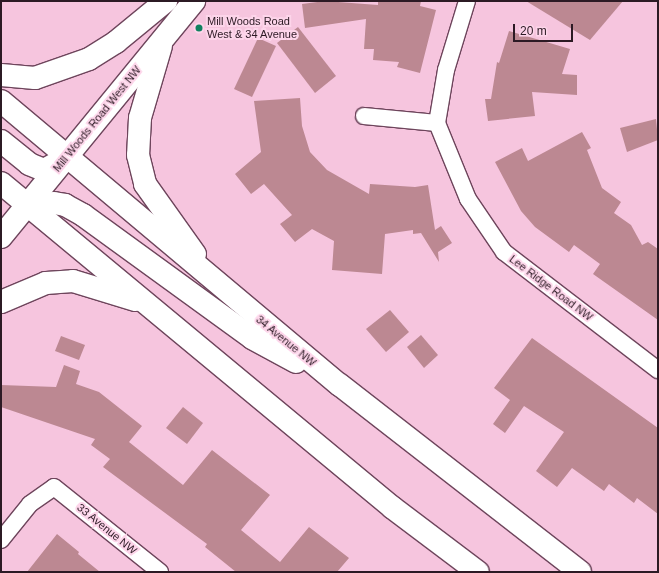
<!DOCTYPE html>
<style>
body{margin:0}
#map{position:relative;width:659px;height:573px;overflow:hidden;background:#f6c5de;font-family:Helvetica,sans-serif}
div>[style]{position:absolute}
.building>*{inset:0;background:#bc8892}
.roads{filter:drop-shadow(1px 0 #6e455c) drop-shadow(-1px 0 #6e455c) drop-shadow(0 1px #6e455c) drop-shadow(0 -1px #6e455c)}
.street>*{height:16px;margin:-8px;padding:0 8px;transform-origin:8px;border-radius:8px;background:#fff}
.secondary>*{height:22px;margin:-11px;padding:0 11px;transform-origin:11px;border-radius:11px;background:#fff}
.dots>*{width:11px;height:11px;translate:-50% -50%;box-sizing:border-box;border:2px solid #fdd5ea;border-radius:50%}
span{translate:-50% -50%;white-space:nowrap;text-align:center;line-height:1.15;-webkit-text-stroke:4px #fdd5ea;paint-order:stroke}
.poi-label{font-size:11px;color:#2c1a24}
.left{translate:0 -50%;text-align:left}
.street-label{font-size:11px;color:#2c1a24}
.frame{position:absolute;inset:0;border:2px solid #2c1a24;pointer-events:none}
.scale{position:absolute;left:513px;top:24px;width:60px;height:18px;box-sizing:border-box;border:2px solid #2c1a24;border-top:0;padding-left:5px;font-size:12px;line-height:14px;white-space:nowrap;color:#2c1a24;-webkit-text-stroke:3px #fdd5ea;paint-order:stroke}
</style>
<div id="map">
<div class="building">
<div style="clip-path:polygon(325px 1px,378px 5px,378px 1px,421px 1px,420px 6px,436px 10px,420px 73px,397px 67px,399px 62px,373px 60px,374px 49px,364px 49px,366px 19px,305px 28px,302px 4px)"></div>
<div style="clip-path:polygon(526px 1px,623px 1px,590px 40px)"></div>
<div style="clip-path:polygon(298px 27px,336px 76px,315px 93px,277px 43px)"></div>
<div style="clip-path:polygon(509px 31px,570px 49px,562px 74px,577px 75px,577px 95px,532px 92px,535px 116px,488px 121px,485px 99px,491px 99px,497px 62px,499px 63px)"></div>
<div style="clip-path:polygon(258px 38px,276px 46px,252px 97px,234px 89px)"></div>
<div style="clip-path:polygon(300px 98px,302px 126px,310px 152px,327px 170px,369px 194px,370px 184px,415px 187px,428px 185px,435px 230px,441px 226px,452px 243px,438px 252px,439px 262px,421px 233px,413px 234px,413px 230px,385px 234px,382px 274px,332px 270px,334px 241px,312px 229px,295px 242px,280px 224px,292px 215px,264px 184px,251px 194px,235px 174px,261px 152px,254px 101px)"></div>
<div style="clip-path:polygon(656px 119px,658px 140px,627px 152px,620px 128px)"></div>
<div style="clip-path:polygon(582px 132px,591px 148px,587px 150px,602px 188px,621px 202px,614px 213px,631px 225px,642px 245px,648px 242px,658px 249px,658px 320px,593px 274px,600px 264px,574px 245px,569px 252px,535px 227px,521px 211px,495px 162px,522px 148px,528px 161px)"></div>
<div style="clip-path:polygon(390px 310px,409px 332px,386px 352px,366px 329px)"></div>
<div style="clip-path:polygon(421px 335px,438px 355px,424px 368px,407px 347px)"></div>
<div style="clip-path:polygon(61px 336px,85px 345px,79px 360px,55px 351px)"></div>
<div style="clip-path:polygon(532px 338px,658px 428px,658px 514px,637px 498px,634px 503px,609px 484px,604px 491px,572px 468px,557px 487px,536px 471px,564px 432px,524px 406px,505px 433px,493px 424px,510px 400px,494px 388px)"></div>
<div style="clip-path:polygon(64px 365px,80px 371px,76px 384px,99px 392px,142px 426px,129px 442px,183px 485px,212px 450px,270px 495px,241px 530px,280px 562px,309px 527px,349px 558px,337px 572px,236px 572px,205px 547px,207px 544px,103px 467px,110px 459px,91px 445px,95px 439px,1px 407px,1px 385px,56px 387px)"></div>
<div style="clip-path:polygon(183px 407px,203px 423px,187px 444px,166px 428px)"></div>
<div style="clip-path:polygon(57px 534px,79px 552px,78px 554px,100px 572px,27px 572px)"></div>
</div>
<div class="roads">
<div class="street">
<div style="left:467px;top:1px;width:72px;rotate:106.9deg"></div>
<div style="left:446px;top:70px;width:54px;rotate:99.6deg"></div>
<div style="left:437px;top:123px;width:82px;rotate:67.8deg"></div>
<div style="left:468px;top:199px;width:64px;rotate:55.8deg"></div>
<div style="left:504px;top:252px;width:194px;rotate:37.5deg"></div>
<div style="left:364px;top:116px;width:73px;rotate:5.5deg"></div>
<div style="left:1px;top:540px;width:46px;rotate:-51.1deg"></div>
<div style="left:30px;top:504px;width:29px;rotate:-35deg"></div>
<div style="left:54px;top:487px;width:136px;rotate:38.7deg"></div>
</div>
<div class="secondary">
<div style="left:161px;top:46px;width:75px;rotate:106.3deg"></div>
<div style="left:140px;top:118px;width:37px;rotate:93deg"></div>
<div style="left:138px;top:155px;width:30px;rotate:76deg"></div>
<div style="left:145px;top:184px;width:86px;rotate:54.5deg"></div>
<div style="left:1px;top:75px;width:34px;rotate:5deg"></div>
<div style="left:35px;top:78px;width:57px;rotate:-19.4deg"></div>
<div style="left:89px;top:59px;width:32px;rotate:-32deg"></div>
<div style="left:116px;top:42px;width:65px;rotate:-39.4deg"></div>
<div style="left:1px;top:101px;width:442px;rotate:40deg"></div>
<div style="left:340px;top:385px;width:304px;rotate:37.9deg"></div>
<div style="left:1px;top:141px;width:36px;rotate:39deg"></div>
<div style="left:29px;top:164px;width:16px;rotate:22deg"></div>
<div style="left:44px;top:170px;width:23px;rotate:-29deg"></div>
<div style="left:1px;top:183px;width:509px;rotate:39.66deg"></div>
<div style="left:393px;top:508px;width:106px;rotate:37deg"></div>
<div style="left:27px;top:206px;width:27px;rotate:-6deg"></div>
<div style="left:54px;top:203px;width:11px;rotate:10deg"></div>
<div style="left:65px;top:205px;width:21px;rotate:29deg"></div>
<div style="left:83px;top:215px;width:209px;rotate:36deg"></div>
<div style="left:252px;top:338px;width:50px;rotate:28.6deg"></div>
<div style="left:1px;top:237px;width:305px;rotate:-50.7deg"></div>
<div style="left:1px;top:302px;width:49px;rotate:-22.9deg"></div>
<div style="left:46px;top:283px;width:27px;rotate:-4deg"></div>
<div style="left:73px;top:281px;width:65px;rotate:17deg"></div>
</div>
</div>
<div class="dots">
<div style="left:199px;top:28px;background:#0f815f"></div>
</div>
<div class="poi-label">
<span class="left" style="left:207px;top:28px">Mill Woods Road<br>West &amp; 34 Avenue</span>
</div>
<div class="street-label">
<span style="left:97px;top:119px;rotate:-51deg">Mill Woods Road West NW</span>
<span style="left:551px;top:288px;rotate:37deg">Lee Ridge Road NW</span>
<span style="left:286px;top:341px;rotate:39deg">34 Avenue NW</span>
<span style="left:107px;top:529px;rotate:39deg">33 Avenue NW</span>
</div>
<div class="frame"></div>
<div class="scale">20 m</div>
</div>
